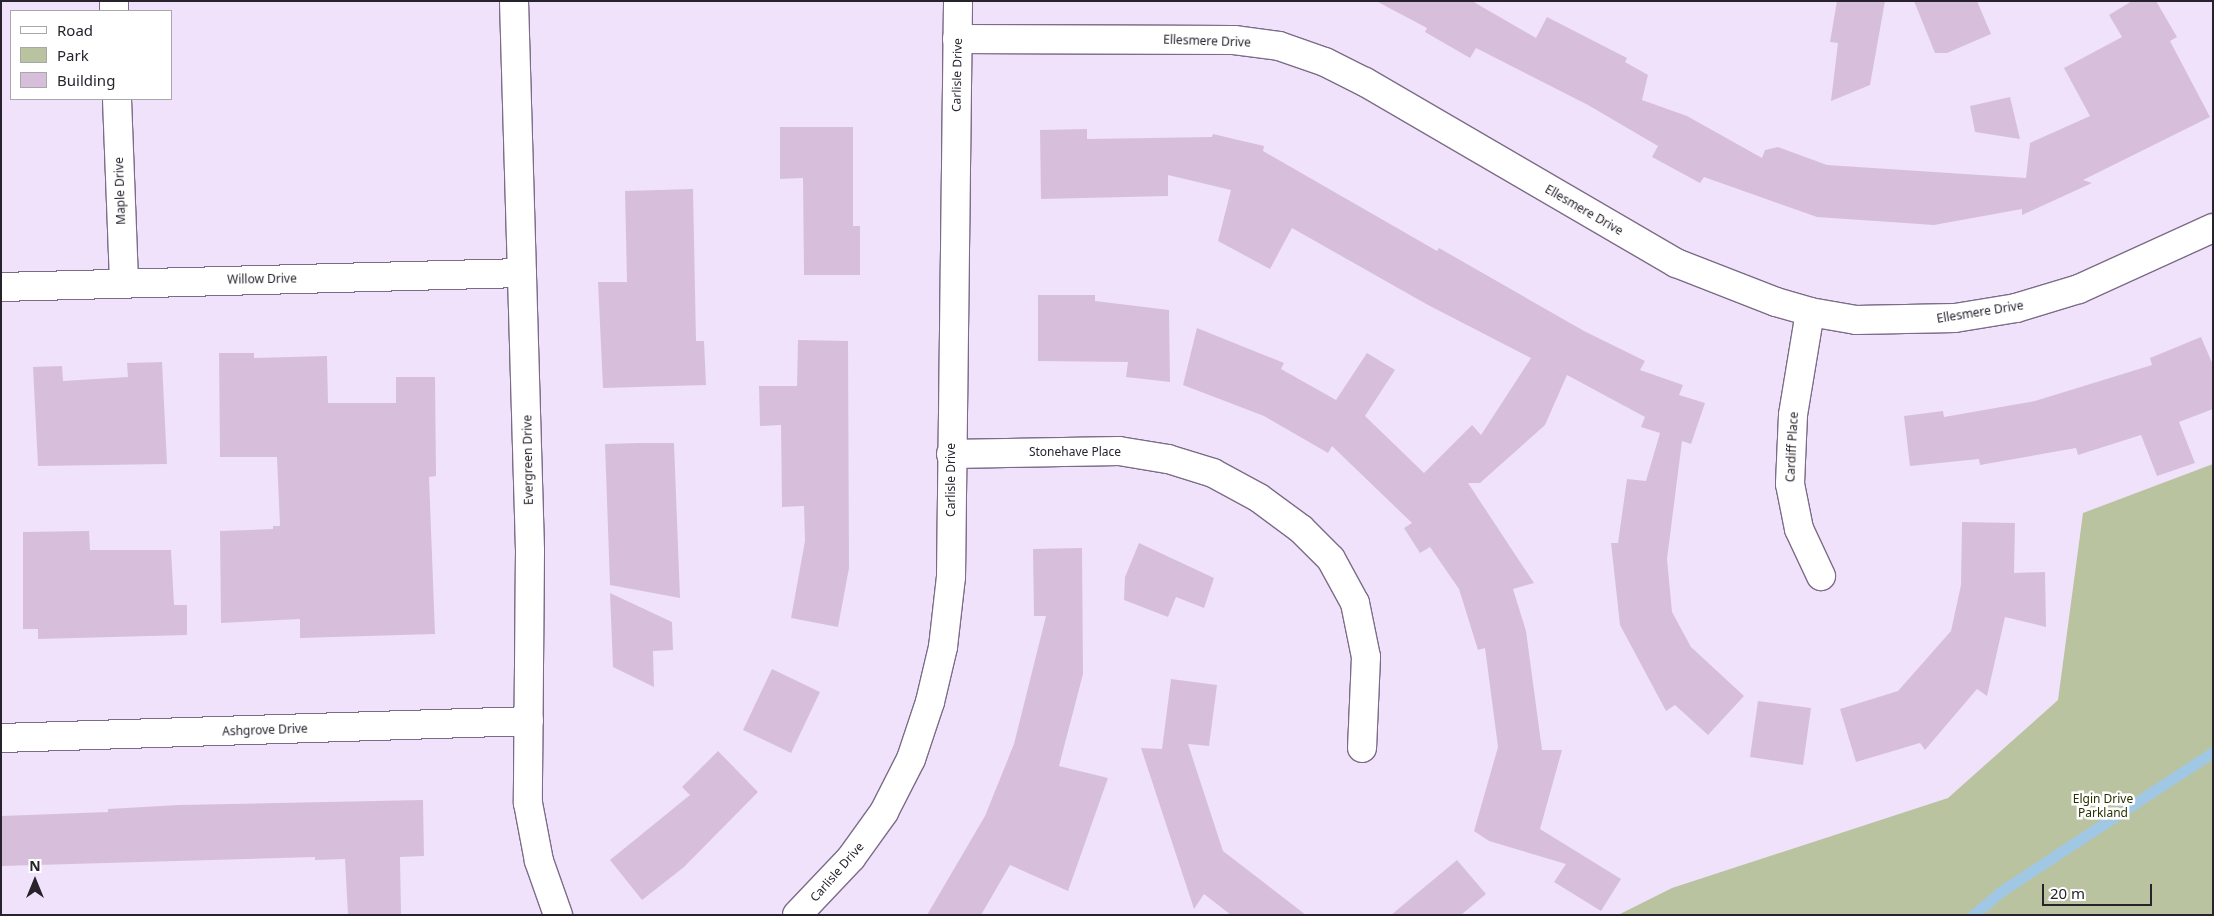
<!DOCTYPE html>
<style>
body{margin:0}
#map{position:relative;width:2214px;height:916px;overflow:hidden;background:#f0e2fb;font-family:"Noto Sans",sans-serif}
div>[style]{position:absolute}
.green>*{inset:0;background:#bac3a0}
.stream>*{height:11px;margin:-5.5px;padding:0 5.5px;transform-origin:5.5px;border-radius:5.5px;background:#a0c8e4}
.building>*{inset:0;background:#d7bfdb}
.roads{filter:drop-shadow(1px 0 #7c6c88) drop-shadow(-1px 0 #7c6c88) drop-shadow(0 1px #7c6c88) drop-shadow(0 -1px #7c6c88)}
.street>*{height:28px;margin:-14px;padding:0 14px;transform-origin:14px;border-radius:14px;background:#fff}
span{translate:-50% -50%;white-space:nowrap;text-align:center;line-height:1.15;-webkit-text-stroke:5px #fff;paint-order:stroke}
.street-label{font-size:12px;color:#28222d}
.park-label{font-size:12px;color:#293100}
.frame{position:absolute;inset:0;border:2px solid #28222d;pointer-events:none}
.legend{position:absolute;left:10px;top:10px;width:162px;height:90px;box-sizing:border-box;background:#fff;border:1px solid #a9a7ab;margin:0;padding:6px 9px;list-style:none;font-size:15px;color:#28222d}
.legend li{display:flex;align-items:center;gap:10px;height:25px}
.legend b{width:25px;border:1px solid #a9a7ab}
.north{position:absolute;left:10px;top:856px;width:50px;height:50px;-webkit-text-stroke:4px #fff;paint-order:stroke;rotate:0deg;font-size:14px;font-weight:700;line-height:20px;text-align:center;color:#28222d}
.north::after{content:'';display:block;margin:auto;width:18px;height:22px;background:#28222d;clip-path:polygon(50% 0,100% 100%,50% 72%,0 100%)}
.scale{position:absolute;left:2042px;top:884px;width:110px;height:22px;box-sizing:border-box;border:2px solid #28222d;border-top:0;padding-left:6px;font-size:15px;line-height:18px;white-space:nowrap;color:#28222d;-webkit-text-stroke:4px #fff;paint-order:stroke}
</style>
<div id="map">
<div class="green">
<div style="clip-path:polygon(2213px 464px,2213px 915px,1618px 915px,1672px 888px,1948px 798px,2058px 700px,2083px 513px)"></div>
</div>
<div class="stream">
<div style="left:1973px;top:915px;width:39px;rotate:-40deg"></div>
<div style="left:2003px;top:890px;width:251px;rotate:-33.3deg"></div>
</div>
<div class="building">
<div style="clip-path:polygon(1376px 1px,1472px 1px,1536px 38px,1547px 17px,1627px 58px,1625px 62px,1648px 75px,1642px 100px,1687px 116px,1762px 158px,1765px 150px,1778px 147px,1827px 165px,2026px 178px,2030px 143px,2090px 116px,2064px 68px,2122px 37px,2109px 15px,2132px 1px,2156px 1px,2177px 37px,2170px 41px,2210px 117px,2083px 180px,2092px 183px,2022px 215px,2022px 209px,1934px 225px,1817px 217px,1704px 177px,1700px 183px,1652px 157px,1658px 146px,1588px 105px,1476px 48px,1470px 58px,1425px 32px,1427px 28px)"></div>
<div style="clip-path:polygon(1837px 1px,1885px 1px,1870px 85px,1831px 101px,1838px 43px,1830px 42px)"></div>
<div style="clip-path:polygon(1914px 1px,1977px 1px,1991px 34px,1947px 53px,1935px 53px)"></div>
<div style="clip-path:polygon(2010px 97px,2020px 139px,1975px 132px,1970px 106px)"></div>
<div style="clip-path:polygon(780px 127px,853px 127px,853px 226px,860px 226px,860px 275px,804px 275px,803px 178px,780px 179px)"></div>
<div style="clip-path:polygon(1087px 129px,1087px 139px,1212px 137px,1213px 134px,1264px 146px,1263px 151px,1437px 251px,1439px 248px,1584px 331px,1645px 361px,1640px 370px,1683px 385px,1679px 395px,1705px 403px,1691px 444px,1682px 441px,1667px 559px,1672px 612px,1691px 647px,1744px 696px,1708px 735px,1675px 705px,1666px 711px,1620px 625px,1611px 543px,1618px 543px,1627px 479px,1646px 481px,1660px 433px,1641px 427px,1645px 417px,1567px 375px,1545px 425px,1480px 483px,1468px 483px,1534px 583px,1513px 589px,1526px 631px,1542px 750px,1562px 750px,1540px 829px,1621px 879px,1601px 911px,1554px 882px,1566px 864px,1489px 841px,1474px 831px,1498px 747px,1485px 648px,1478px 650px,1459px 589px,1430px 547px,1420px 553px,1404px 528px,1412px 523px,1332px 446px,1328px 453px,1264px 416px,1183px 385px,1197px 328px,1284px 363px,1281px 369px,1336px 400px,1367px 353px,1395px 370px,1365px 416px,1424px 473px,1472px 425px,1481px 435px,1531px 358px,1428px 305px,1292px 228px,1270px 269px,1218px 241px,1231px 190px,1168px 175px,1168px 196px,1041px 199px,1040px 130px)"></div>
<div style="clip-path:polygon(693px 189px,696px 341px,704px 341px,706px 385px,603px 388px,598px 282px,627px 282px,625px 191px)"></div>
<div style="clip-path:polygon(1038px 295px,1095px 295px,1095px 301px,1169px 310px,1170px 382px,1126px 377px,1128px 362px,1038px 361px)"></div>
<div style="clip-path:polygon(2201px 337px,2213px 365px,2213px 409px,2179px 422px,2195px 463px,2157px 476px,2141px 435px,2078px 455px,2076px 448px,1980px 465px,1979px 459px,1910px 466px,1904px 416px,1943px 411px,1944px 417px,2035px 401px,2152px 365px,2150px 358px)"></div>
<div style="clip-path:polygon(798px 340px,848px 341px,849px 568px,838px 627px,791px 618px,805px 541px,804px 506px,782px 507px,781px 425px,760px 426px,759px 386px,797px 386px)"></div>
<div style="clip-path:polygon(219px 353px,254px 353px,254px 358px,327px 356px,328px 403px,396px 403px,396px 377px,435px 377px,436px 476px,429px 477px,435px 634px,300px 638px,300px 619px,221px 623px,220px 531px,273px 529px,273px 526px,280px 526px,277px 457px,220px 457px)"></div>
<div style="clip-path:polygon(162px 362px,167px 464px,38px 466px,33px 367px,62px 366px,63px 381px,128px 377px,127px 363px)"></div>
<div style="clip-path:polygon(639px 443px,674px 443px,680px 598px,610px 585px,605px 444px)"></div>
<div style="clip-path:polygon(1962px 522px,2015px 523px,2014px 573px,2045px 572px,2046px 627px,2005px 617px,1987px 696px,1977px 689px,1925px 750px,1920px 743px,1856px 762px,1840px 709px,1898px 691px,1951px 631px,1961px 585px)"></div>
<div style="clip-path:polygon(89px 531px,90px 550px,171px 550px,174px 605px,187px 605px,187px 635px,38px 639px,38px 629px,23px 629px,23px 532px)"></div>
<div style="clip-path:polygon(1139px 543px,1214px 578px,1204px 608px,1176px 597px,1168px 617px,1124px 600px,1125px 577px)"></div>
<div style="clip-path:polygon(1082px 548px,1083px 674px,1059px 766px,1108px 778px,1068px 891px,1010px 865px,981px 915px,927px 915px,985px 816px,1014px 744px,1046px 616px,1034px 616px,1033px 549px)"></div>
<div style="clip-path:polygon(610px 593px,672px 622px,673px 650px,653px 651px,654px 687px,613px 667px)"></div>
<div style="clip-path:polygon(772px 669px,820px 692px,791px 753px,743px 730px)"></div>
<div style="clip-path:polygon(1171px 679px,1217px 685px,1209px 746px,1188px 744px,1223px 851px,1306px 915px,1231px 915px,1204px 894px,1194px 909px,1141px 748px,1162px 749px)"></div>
<div style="clip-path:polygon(1758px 701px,1811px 708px,1803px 765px,1750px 757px)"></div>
<div style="clip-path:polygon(718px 751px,758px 792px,684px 867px,642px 900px,610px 860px,690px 795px,682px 787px)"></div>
<div style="clip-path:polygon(423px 800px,424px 856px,400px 857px,401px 915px,348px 915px,345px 859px,315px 860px,315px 857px,1px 866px,1px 816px,108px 812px,108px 809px,179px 805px)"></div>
<div style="clip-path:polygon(1457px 860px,1486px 894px,1461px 915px,1391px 915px)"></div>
</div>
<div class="roads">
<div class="street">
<div style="left:114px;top:1px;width:10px;rotate:90deg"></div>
<div style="left:514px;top:1px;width:550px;rotate:88.33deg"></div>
<div style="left:530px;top:551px;width:252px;rotate:90.5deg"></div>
<div style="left:528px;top:803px;width:59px;rotate:79.3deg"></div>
<div style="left:539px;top:861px;width:57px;rotate:70.6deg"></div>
<div style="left:957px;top:39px;width:277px;rotate:0.2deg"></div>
<div style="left:1234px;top:40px;width:45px;rotate:7.6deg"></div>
<div style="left:1279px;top:46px;width:49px;rotate:19.2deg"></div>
<div style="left:1325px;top:62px;width:45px;rotate:26.6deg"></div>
<div style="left:1365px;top:82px;width:360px;rotate:30.2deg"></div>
<div style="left:1676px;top:263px;width:107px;rotate:21.3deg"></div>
<div style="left:1776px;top:302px;width:35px;rotate:16deg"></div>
<div style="left:1810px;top:312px;width:47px;rotate:9.9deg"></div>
<div style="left:1856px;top:320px;width:99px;rotate:-1.2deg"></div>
<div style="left:1955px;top:318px;width:62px;rotate:-9.3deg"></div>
<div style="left:2016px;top:308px;width:66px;rotate:-16.8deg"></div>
<div style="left:2079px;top:289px;width:147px;rotate:-24.5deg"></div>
<div style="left:117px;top:99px;width:183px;rotate:87.8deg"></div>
<div style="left:1px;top:287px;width:521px;rotate:-1.54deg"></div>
<div style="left:1810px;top:312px;width:104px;rotate:99.4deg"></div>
<div style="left:1793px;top:415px;width:69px;rotate:92.5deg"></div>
<div style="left:1790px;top:484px;width:46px;rotate:78.7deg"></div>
<div style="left:1799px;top:529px;width:52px;rotate:64.9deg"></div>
<div style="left:951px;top:454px;width:168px;rotate:-1deg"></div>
<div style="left:1119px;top:451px;width:50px;rotate:9.3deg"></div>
<div style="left:1168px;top:459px;width:47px;rotate:17.3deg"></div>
<div style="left:1213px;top:473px;width:52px;rotate:28.5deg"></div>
<div style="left:1259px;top:498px;width:52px;rotate:36.4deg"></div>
<div style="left:1301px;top:529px;width:42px;rotate:45deg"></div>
<div style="left:1331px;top:559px;width:50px;rotate:61.4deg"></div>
<div style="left:1355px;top:603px;width:55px;rotate:78.5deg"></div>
<div style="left:1366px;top:657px;width:91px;rotate:92.5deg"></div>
<div style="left:1px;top:738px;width:528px;rotate:-1.84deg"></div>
<div style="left:797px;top:915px;width:79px;rotate:-46.5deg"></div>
<div style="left:851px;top:858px;width:57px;rotate:-54.3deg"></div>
<div style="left:884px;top:812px;width:59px;rotate:-63deg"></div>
<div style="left:911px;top:759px;width:60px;rotate:-71.6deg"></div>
<div style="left:930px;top:702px;width:57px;rotate:-76.7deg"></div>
<div style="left:943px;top:647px;width:70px;rotate:-83.5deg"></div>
<div style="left:951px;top:577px;width:576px;rotate:-89.3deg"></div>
</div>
</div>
<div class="street-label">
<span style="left:1207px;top:41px;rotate:2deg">Ellesmere Drive</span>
<span style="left:957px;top:75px;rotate:-89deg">Carlisle Drive</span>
<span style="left:120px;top:191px;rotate:-92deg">Maple Drive</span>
<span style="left:1584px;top:210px;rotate:30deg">Ellesmere Drive</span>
<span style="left:262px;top:279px;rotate:-1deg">Willow Drive</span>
<span style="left:1980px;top:312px;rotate:-9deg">Ellesmere Drive</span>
<span style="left:1792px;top:447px;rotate:-87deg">Cardiff Place</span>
<span style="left:1075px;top:452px">Stonehave Place</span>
<span style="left:528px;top:460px;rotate:-91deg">Evergreen Drive</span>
<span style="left:951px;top:480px;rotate:-90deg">Carlisle Drive</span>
<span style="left:265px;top:730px;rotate:-2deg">Ashgrove Drive</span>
<span style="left:837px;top:872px;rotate:-49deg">Carlisle Drive</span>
</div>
<div class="park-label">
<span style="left:2103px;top:806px">Elgin Drive<br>Parkland</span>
</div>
<div class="frame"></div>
<ul class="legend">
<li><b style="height:6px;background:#fff"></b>Road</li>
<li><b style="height:14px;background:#bac3a0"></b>Park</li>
<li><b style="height:14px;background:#d7bfdb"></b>Building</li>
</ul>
<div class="north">N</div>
<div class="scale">20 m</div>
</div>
